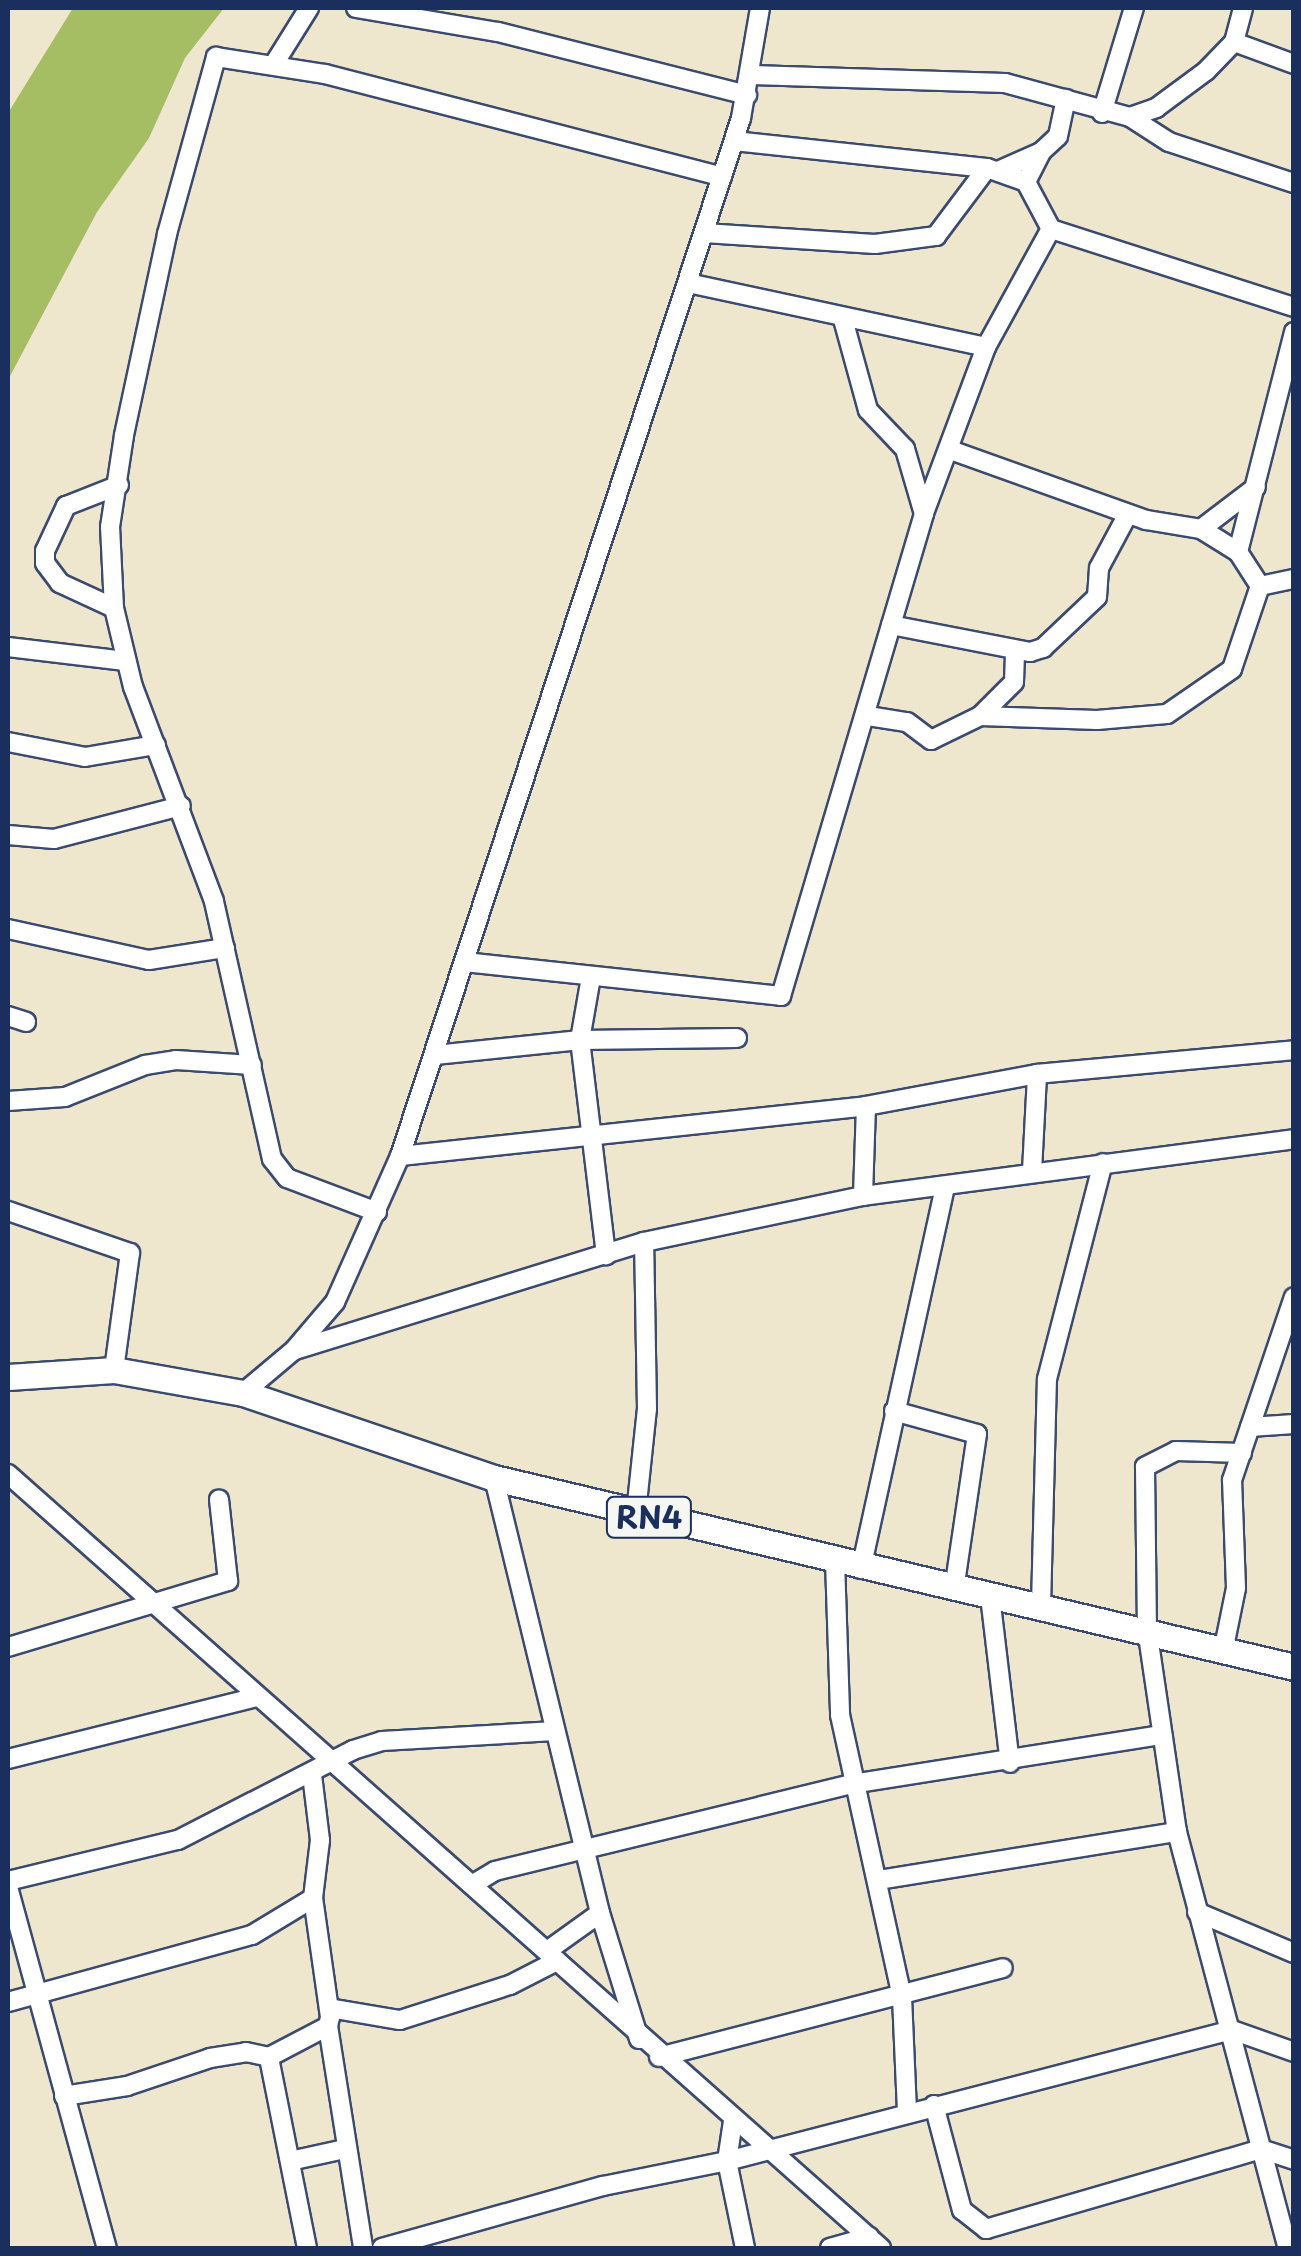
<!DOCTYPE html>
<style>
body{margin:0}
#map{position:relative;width:1301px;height:2256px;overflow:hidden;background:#eee7ce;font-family:"Playpen Sans",sans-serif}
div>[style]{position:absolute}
.green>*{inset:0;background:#a5bd63}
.roads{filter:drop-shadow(2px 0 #3b4b6f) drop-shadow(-2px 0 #3b4b6f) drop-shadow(0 2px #3b4b6f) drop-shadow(0 -2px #3b4b6f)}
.minor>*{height:18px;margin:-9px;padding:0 9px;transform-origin:9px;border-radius:9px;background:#fff}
.highway>*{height:25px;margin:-12.5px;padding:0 12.5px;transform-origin:12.5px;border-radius:12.5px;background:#fff}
span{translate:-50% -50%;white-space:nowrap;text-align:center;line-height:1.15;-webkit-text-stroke:9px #f6f6f2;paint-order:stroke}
.shield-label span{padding:2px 8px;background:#f6f6f2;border:2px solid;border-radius:8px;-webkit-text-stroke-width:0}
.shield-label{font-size:30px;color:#1b2f5e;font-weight:700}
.frame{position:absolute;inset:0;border:10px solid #1b2f5e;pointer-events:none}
</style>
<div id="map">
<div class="green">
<div style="clip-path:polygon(73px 8px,224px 8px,185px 58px,149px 138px,97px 212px,8px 380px,8px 113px)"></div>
</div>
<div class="roads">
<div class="minor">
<div style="left:356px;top:8px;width:144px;rotate:9.6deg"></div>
<div style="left:498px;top:32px;width:257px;rotate:14.2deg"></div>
<div style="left:1234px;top:42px;width:64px;rotate:20.1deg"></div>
<div style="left:274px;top:64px;width:66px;rotate:-58deg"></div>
<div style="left:752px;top:75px;width:253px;rotate:1.8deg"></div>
<div style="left:1005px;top:83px;width:130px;rotate:15.2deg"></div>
<div style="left:1130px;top:117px;width:28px;rotate:-19deg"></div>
<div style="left:1156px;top:108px;width:62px;rotate:-36.5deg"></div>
<div style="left:1206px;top:71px;width:40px;rotate:-46deg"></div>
<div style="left:1234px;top:42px;width:35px;rotate:-75deg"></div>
<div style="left:1102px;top:113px;width:110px;rotate:-73.1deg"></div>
<div style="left:1130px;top:117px;width:46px;rotate:32.7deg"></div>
<div style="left:1169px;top:142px;width:132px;rotate:18.2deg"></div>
<div style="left:734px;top:141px;width:254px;rotate:6.1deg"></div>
<div style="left:987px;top:168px;width:41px;rotate:19.7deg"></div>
<div style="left:998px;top:171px;width:47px;rotate:-23.8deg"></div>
<div style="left:1041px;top:152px;width:23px;rotate:-43deg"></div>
<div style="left:1058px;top:136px;width:38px;rotate:-78deg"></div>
<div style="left:1051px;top:229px;width:255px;rotate:17.8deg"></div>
<div style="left:704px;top:233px;width:171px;rotate:3.7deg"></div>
<div style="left:875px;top:244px;width:62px;rotate:-7.5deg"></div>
<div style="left:936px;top:236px;width:85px;rotate:-53.1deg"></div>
<div style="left:688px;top:283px;width:305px;rotate:12.1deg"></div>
<div style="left:924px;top:513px;width:177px;rotate:-69.5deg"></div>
<div style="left:986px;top:347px;width:135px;rotate:-61.2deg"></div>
<div style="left:1051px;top:229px;width:53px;rotate:-118deg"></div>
<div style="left:1026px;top:182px;width:34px;rotate:-63deg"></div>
<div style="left:1201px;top:529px;width:69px;rotate:-37.4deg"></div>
<div style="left:1238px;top:552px;width:227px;rotate:-75.7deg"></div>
<div style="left:1260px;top:586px;width:35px;rotate:-12deg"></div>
<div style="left:114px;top:608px;width:60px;rotate:-155.2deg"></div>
<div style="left:60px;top:583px;width:25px;rotate:-127deg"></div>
<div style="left:45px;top:563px;width:12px;rotate:-90deg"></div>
<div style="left:45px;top:551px;width:50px;rotate:-65deg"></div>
<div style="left:66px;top:506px;width:57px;rotate:-21.6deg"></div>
<div style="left:891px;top:625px;width:142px;rotate:11deg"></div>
<div style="left:1030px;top:652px;width:14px;rotate:-17deg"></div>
<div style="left:1043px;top:648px;width:74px;rotate:-43.4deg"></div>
<div style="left:1097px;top:597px;width:29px;rotate:-86deg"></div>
<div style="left:1099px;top:568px;width:61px;rotate:-61.8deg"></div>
<div style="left:8px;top:647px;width:118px;rotate:6.8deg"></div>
<div style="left:868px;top:716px;width:39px;rotate:9deg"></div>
<div style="left:907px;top:722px;width:30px;rotate:37deg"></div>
<div style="left:931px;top:740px;width:55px;rotate:-26.1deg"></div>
<div style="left:980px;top:716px;width:117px;rotate:2deg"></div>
<div style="left:1097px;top:720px;width:70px;rotate:-4.9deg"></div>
<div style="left:1167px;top:714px;width:79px;rotate:-34.7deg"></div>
<div style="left:1232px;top:669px;width:88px;rotate:-71.4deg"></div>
<div style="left:1260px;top:586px;width:40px;rotate:-122.9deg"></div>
<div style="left:1238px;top:552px;width:44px;rotate:-148.1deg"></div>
<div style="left:1201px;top:529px;width:56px;rotate:-170.7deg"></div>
<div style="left:1146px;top:520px;width:208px;rotate:-160.3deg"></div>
<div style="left:980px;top:716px;width:48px;rotate:-45deg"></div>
<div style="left:1014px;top:682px;width:32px;rotate:-88deg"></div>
<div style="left:8px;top:742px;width:78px;rotate:11deg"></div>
<div style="left:85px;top:757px;width:72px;rotate:-9.6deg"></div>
<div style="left:8px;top:835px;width:46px;rotate:5deg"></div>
<div style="left:54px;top:839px;width:131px;rotate:-14.6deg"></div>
<div style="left:8px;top:929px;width:144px;rotate:12.4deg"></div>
<div style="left:149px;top:960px;width:77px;rotate:-9deg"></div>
<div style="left:464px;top:962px;width:319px;rotate:6.1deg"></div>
<div style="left:781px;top:996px;width:503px;rotate:-73.48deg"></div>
<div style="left:924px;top:514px;width:68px;rotate:-106.3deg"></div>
<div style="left:905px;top:449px;width:54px;rotate:-133.5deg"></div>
<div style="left:868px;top:410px;width:94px;rotate:-105.4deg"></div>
<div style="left:591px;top:977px;width:64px;rotate:99.9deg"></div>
<div style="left:580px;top:1040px;width:217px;rotate:83.1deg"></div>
<div style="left:8px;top:1016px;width:19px;rotate:18deg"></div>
<div style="left:435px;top:1055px;width:146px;rotate:-5.9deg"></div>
<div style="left:580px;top:1040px;width:157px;rotate:-0.7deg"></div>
<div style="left:8px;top:1101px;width:57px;rotate:-4deg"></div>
<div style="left:65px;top:1097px;width:86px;rotate:-21.8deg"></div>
<div style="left:145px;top:1065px;width:31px;rotate:-9deg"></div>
<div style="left:176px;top:1060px;width:76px;rotate:3.8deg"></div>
<div style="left:400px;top:1156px;width:469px;rotate:-6.1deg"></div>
<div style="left:866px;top:1106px;width:174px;rotate:-10.6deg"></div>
<div style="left:1037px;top:1074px;width:258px;rotate:-5.3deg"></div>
<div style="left:1032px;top:1171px;width:97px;rotate:-87deg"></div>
<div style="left:863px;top:1196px;width:90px;rotate:-88.1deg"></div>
<div style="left:8px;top:1211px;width:129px;rotate:19deg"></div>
<div style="left:130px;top:1253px;width:118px;rotate:97.8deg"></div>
<div style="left:377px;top:1212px;width:96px;rotate:-159.3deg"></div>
<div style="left:287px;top:1178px;width:24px;rotate:-128deg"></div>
<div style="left:272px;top:1159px;width:264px;rotate:-102.7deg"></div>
<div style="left:214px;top:901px;width:229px;rotate:-110.7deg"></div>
<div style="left:133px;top:687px;width:81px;rotate:-103.5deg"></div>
<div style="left:114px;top:608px;width:81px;rotate:-92.8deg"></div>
<div style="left:110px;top:527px;width:93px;rotate:-81.3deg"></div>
<div style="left:124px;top:435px;width:206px;rotate:-77.9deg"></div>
<div style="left:167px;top:234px;width:184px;rotate:-74.5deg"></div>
<div style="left:216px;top:57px;width:110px;rotate:8.9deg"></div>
<div style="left:325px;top:74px;width:410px;rotate:14.5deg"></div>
<div style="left:295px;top:1350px;width:365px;rotate:-17.2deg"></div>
<div style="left:644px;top:1242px;width:224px;rotate:-11.9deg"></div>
<div style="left:863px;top:1196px;width:435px;rotate:-7.5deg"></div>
<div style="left:243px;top:1393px;width:67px;rotate:-40.1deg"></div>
<div style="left:294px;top:1350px;width:63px;rotate:-49.5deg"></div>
<div style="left:335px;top:1302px;width:160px;rotate:-66deg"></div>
<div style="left:400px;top:1156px;width:1093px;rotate:-71.81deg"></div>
<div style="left:741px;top:118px;width:112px;rotate:-80.2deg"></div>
<div style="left:894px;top:1411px;width:86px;rotate:15.5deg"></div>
<div style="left:977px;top:1434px;width:157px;rotate:98.4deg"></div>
<div style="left:1250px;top:1427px;width:44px;rotate:-3.9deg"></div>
<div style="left:1242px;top:1453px;width:66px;rotate:-178.3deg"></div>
<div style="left:1176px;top:1451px;width:35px;rotate:153deg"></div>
<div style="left:1145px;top:1467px;width:162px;rotate:89.3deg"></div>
<div style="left:1147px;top:1629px;width:205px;rotate:81.6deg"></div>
<div style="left:1177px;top:1832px;width:431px;rotate:75.1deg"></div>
<div style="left:8px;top:1474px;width:1167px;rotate:41.56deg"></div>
<div style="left:494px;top:1478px;width:448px;rotate:76.3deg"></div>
<div style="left:600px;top:1913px;width:132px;rotate:72.8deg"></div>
<div style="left:636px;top:1513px;width:105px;rotate:-84deg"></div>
<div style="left:647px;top:1409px;width:167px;rotate:-91deg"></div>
<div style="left:835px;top:1561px;width:154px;rotate:88.1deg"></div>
<div style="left:840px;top:1715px;width:289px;rotate:77.6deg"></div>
<div style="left:902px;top:1997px;width:113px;rotate:87.5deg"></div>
<div style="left:861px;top:1569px;width:392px;rotate:-77.6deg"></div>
<div style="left:990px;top:1596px;width:168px;rotate:83.2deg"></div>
<div style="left:1041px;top:1606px;width:227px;rotate:-88.5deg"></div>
<div style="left:1047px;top:1379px;width:223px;rotate:-75.5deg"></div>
<div style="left:8px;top:1647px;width:230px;rotate:-16.7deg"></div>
<div style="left:228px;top:1581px;width:82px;rotate:-96.3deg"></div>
<div style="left:1224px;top:1647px;width:60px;rotate:-78.5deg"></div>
<div style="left:1236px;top:1588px;width:108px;rotate:-92.1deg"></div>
<div style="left:1232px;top:1480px;width:193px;rotate:-71.3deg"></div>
<div style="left:8px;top:1759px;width:256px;rotate:-14deg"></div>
<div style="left:879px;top:1880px;width:302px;rotate:-9.2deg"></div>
<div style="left:8px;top:1881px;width:175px;rotate:-13.6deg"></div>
<div style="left:178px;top:1840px;width:197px;rotate:-27.2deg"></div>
<div style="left:353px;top:1750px;width:30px;rotate:-17deg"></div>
<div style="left:382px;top:1741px;width:173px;rotate:-3.3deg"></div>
<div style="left:475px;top:1883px;width:23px;rotate:-31deg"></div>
<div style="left:495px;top:1871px;width:367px;rotate:-13.7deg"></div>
<div style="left:852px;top:1784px;width:314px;rotate:-9deg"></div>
<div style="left:8px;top:1887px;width:374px;rotate:74.7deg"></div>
<div style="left:1197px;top:1912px;width:105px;rotate:22.9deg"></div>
<div style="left:547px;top:1951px;width:65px;rotate:-35.6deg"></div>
<div style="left:8px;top:2002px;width:253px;rotate:-15.4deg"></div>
<div style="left:252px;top:1935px;width:71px;rotate:-31.2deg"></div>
<div style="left:329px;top:2008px;width:72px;rotate:9.6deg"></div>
<div style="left:400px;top:2020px;width:115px;rotate:-17.7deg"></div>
<div style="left:510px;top:1985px;width:53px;rotate:-27.1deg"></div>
<div style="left:328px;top:2026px;width:225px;rotate:81deg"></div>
<div style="left:659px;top:2057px;width:355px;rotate:-14.5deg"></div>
<div style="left:64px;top:2096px;width:64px;rotate:-9deg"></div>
<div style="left:127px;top:2086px;width:88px;rotate:-18.6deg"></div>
<div style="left:210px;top:2058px;width:36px;rotate:-9deg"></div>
<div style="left:246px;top:2052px;width:24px;rotate:12deg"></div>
<div style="left:934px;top:2105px;width:109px;rotate:75.1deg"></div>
<div style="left:962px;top:2210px;width:31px;rotate:38deg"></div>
<div style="left:986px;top:2229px;width:286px;rotate:-16.2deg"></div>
<div style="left:1261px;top:2149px;width:35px;rotate:18deg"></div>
<div style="left:733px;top:2121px;width:40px;rotate:98.5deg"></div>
<div style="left:727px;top:2161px;width:89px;rotate:78.3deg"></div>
<div style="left:290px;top:2161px;width:56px;rotate:-12.3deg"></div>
<div style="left:307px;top:2248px;width:195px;rotate:-101.3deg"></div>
<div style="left:269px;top:2057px;width:67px;rotate:-27.7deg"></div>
<div style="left:328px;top:2026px;width:9px;rotate:-77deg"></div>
<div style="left:330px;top:2017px;width:120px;rotate:-98.1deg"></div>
<div style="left:313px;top:1898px;width:58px;rotate:-83.1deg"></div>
<div style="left:320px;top:1840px;width:65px;rotate:-97deg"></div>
<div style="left:382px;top:2248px;width:230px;rotate:-15.7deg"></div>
<div style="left:603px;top:2186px;width:126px;rotate:-11.4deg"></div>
<div style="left:727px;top:2161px;width:522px;rotate:-14.54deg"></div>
<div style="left:1232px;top:2030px;width:66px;rotate:19.5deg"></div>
<div style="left:830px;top:2248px;width:41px;rotate:-15.8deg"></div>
</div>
<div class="highway">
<div style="left:8px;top:1377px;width:106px;rotate:-3.8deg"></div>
<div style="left:114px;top:1370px;width:131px;rotate:10.1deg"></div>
<div style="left:243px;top:1393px;width:265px;rotate:18.7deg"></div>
<div style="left:494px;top:1478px;width:822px;rotate:13.29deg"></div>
</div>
</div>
<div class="shield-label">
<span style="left:649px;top:1517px">RN4</span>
</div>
<div class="frame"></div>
</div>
